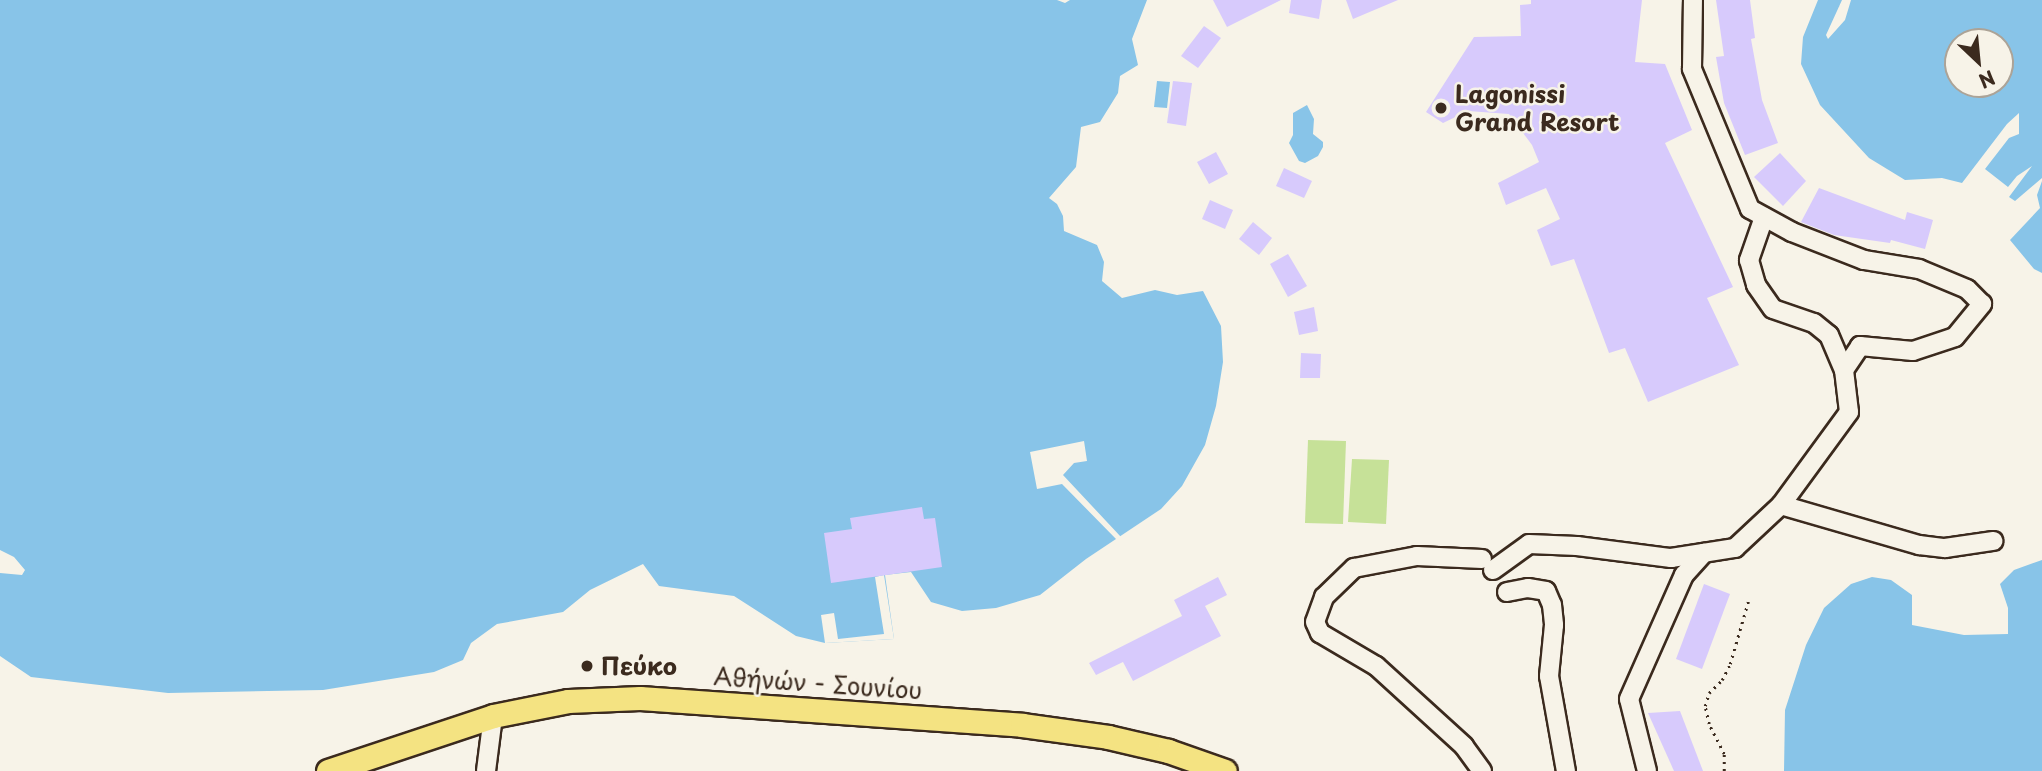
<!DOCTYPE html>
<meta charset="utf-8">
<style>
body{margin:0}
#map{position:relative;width:2042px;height:771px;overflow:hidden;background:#f7f3e8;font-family:"Playpen Sans",sans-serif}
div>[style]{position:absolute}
.green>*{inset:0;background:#c6e198}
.water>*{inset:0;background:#88c4e8}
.pier>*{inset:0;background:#f7f3e8}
.building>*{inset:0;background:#d7cafc}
.path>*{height:2.5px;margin-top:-1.25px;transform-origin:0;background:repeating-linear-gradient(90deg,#3b2a1e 0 2px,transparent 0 7px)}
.roads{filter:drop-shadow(2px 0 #3b2a1e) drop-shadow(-2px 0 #3b2a1e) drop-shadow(0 2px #3b2a1e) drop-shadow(0 -2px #3b2a1e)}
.minor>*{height:18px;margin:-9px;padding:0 9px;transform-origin:9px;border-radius:9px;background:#f7f3e8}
.major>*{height:23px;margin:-11.5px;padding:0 11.5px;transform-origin:11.5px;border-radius:11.5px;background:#f4e382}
.dots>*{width:19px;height:19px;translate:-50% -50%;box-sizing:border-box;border:4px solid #f7f3e8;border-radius:50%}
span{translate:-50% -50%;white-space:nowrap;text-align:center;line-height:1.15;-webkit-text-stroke:5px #f7f3e8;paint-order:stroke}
.poi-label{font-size:24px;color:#3b2a1e;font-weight:700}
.left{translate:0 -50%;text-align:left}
.street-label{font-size:24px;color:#3b2a1e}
.north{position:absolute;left:1944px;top:28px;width:70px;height:70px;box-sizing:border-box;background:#f7f3e8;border:2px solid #aca397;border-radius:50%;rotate:154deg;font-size:19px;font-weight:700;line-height:28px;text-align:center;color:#3b2a1e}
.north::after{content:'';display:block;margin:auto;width:24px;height:32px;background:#3b2a1e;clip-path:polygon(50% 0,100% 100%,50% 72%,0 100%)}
</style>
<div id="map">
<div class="green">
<div style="clip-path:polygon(1308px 440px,1346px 441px,1343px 524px,1305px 523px)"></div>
<div style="clip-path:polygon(1352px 459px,1389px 460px,1386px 524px,1348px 522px)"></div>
</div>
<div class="water">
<div style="clip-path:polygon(0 0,1057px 0,1065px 3px,1070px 0,1147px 0,1132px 39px,1138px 65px,1120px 76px,1118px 93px,1100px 122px,1081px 127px,1076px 167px,1049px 198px,1057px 204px,1063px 216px,1064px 231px,1097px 245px,1104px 262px,1102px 281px,1122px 298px,1155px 290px,1177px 295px,1203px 291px,1221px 326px,1223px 362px,1216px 406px,1205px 445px,1182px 486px,1161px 509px,1086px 559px,1040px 595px,996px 608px,962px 611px,931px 602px,911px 572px,885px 575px,894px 639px,825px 643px,796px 636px,734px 596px,659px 586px,643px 564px,590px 590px,563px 612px,497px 624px,471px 643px,463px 660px,434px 672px,323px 690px,168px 693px,31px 677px,0 656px,0 573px,22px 575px,25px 570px,14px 557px,0 550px)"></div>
<div style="clip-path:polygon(evenodd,1818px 0,1842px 0,1826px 35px,1828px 39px,1845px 20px,1851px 0,2042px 0,2042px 178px,2015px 201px,2009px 197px,2032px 166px,2017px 176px,2008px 187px,1985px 169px,2009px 138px,2019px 134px,2019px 113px,2007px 124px,1962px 183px,1942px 178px,1905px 180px,1869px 158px,1820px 105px,1801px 64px,1803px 37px,1818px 0,1958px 42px,2000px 42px,2000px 84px,1958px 84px,1958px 42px)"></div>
<div style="clip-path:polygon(1157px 81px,1170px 82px,1167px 108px,1154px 107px)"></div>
<div style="clip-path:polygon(1307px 105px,1314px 119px,1313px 134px,1323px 142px,1323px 147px,1318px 156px,1305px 163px,1299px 161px,1289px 143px,1293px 135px,1293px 113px)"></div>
<div style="clip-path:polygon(2042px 181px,2042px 273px,2034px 269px,2010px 240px,2040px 208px,2037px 195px)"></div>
<div style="clip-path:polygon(2042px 560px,2042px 771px,1784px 771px,1785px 710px,1806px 645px,1824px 608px,1851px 584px,1872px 577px,1891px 580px,1912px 595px,1912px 625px,1964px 635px,2008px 634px,2008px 608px,2000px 584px,2014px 570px)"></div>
</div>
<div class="pier">
<div style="clip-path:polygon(1084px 441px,1087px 461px,1074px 463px,1063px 475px,1121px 537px,1117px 540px,1062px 484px,1037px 489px,1030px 452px)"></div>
<div style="clip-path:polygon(884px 575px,894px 639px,825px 643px,821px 615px,834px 613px,838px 639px,884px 634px,875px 577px)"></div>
</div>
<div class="building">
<div style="clip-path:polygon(1213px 0,1281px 0,1227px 27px)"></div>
<div style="clip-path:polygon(1291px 0,1322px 0,1319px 19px,1289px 13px)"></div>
<div style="clip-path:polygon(1346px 0,1398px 0,1353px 19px)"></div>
<div style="clip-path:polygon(1531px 0,1642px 0,1635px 62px,1665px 64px,1692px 130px,1665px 143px,1733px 287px,1707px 298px,1739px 365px,1648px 402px,1625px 348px,1609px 353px,1574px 259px,1551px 266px,1537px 230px,1560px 219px,1546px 188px,1506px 205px,1498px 183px,1539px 162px,1532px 145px,1509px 114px,1468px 111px,1443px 123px,1426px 112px,1474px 37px,1521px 36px,1520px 5px,1531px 4px)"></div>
<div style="clip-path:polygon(1716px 0,1750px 0,1755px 38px,1751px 39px,1762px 100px,1778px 143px,1745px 155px,1724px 103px,1716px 57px,1724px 56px)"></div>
<div style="clip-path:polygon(1204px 26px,1221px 38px,1198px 68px,1181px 56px)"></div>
<div style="clip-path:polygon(1173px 81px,1192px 83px,1186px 126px,1167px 123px)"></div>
<div style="clip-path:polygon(1216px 152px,1228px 174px,1209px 184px,1197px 162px)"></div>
<div style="clip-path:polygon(1780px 153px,1806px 181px,1783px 206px,1754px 177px)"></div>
<div style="clip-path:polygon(1284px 168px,1312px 181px,1304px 198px,1276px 186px)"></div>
<div style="clip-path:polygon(1819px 188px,1905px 220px,1907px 212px,1933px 220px,1925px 249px,1891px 240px,1890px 243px,1834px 235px,1801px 222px)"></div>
<div style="clip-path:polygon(1210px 200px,1233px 210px,1225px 229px,1202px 219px)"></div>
<div style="clip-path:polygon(1253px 222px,1272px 238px,1259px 255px,1239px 239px)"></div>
<div style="clip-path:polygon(1288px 254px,1307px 286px,1288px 297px,1270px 264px)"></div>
<div style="clip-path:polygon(1314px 307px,1318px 331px,1299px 335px,1294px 312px)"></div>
<div style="clip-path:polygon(1301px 353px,1321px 354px,1320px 378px,1300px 378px)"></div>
<div style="clip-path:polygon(922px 507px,924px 519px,935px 518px,942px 567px,831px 583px,824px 533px,852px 529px,850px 518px)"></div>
<div style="clip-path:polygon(1218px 577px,1227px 595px,1205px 606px,1221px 636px,1133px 681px,1123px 662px,1096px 675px,1089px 663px,1182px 616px,1174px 600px)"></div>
<div style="clip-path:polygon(1704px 584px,1730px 594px,1702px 669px,1676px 659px)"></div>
<div style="clip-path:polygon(1680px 711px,1703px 771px,1674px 771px,1648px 713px)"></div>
</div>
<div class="path">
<div style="left:1724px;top:771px;width:17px;rotate:-90deg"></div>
<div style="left:1724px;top:754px;width:34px;rotate:-117deg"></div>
<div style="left:1709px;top:724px;width:18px;rotate:-103deg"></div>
<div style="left:1705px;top:706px;width:14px;rotate:-73deg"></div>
<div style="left:1709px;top:693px;width:18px;rotate:-45deg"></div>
<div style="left:1722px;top:680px;width:18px;rotate:-63deg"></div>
<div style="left:1730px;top:664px;width:65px;rotate:-73.8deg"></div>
</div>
<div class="roads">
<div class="minor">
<div style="left:1764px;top:217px;width:46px;rotate:109.2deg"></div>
<div style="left:1749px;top:260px;width:26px;rotate:74deg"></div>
<div style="left:1756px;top:285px;width:29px;rotate:55deg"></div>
<div style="left:1773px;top:309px;width:43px;rotate:18.9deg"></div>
<div style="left:1814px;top:323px;width:19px;rotate:39deg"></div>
<div style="left:1829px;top:335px;width:38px;rotate:67deg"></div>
<div style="left:1781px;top:505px;width:144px;rotate:16.2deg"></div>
<div style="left:1919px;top:545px;width:26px;rotate:7deg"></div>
<div style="left:1945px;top:548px;width:49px;rotate:-8.3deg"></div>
<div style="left:1493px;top:570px;width:44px;rotate:-35.8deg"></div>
<div style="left:1529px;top:544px;width:48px;rotate:2.4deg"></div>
<div style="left:1577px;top:546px;width:95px;rotate:7.3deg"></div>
<div style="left:1671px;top:558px;width:65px;rotate:-8.9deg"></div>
<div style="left:1735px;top:548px;width:63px;rotate:-43.1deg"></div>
<div style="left:1781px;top:505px;width:115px;rotate:-53.8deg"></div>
<div style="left:1849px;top:412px;width:42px;rotate:-96.8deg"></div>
<div style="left:1844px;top:370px;width:29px;rotate:-56deg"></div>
<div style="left:1860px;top:346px;width:53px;rotate:5.4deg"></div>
<div style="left:1913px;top:351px;width:44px;rotate:-18.4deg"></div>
<div style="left:1955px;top:337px;width:43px;rotate:-50.7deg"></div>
<div style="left:1982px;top:304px;width:21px;rotate:-135deg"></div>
<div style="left:1967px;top:289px;width:52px;rotate:-157.4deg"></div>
<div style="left:1919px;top:269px;width:56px;rotate:-170.7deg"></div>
<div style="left:1864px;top:260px;width:77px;rotate:-158.7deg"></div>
<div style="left:1792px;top:232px;width:48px;rotate:-151.3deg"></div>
<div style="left:1750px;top:209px;width:152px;rotate:-112.5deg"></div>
<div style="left:1692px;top:69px;width:69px;rotate:-89.2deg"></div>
<div style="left:1507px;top:592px;width:21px;rotate:-11deg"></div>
<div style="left:1528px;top:588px;width:18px;rotate:9deg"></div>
<div style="left:1546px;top:591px;width:15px;rotate:67deg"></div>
<div style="left:1552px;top:605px;width:20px;rotate:84deg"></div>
<div style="left:1554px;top:625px;width:51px;rotate:95.6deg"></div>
<div style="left:1549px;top:676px;width:97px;rotate:79.9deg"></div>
<div style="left:486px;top:771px;width:55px;rotate:-82.7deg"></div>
<div style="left:1482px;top:771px;width:31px;rotate:-126deg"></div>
<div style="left:1464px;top:746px;width:119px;rotate:-137.7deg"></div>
<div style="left:1376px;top:666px;width:65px;rotate:-149.5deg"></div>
<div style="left:1320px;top:633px;width:12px;rotate:-114deg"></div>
<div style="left:1315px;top:622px;width:27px;rotate:-70deg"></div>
<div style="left:1324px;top:597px;width:42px;rotate:-44deg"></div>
<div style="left:1354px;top:568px;width:64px;rotate:-10.8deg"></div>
<div style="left:1417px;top:556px;width:65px;rotate:2.6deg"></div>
<div style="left:1647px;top:771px;width:74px;rotate:-104deg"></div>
<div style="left:1629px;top:699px;width:136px;rotate:-66.1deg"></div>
<div style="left:1684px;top:575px;width:30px;rotate:-48deg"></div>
</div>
<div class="major">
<div style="left:328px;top:771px;width:174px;rotate:-18.4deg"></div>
<div style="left:493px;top:716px;width:76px;rotate:-11.3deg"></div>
<div style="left:568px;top:701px;width:72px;rotate:-2.4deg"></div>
<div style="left:640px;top:698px;width:383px;rotate:4deg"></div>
<div style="left:1022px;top:725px;width:87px;rotate:7.9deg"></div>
<div style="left:1108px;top:737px;width:62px;rotate:13.1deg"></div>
<div style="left:1168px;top:751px;width:60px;rotate:19.3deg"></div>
</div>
</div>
<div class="dots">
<div style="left:1441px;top:108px;background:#3b2a1e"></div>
<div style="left:587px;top:666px;background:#3b2a1e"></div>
</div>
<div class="poi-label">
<span class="left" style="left:1455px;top:108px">Lagonissi<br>Grand Resort</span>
<span class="left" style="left:601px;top:666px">Πεύκο</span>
</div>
<div class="street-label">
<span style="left:818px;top:683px;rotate:4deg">Αθήνών - Σουνίου</span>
</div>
<div class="north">N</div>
</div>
